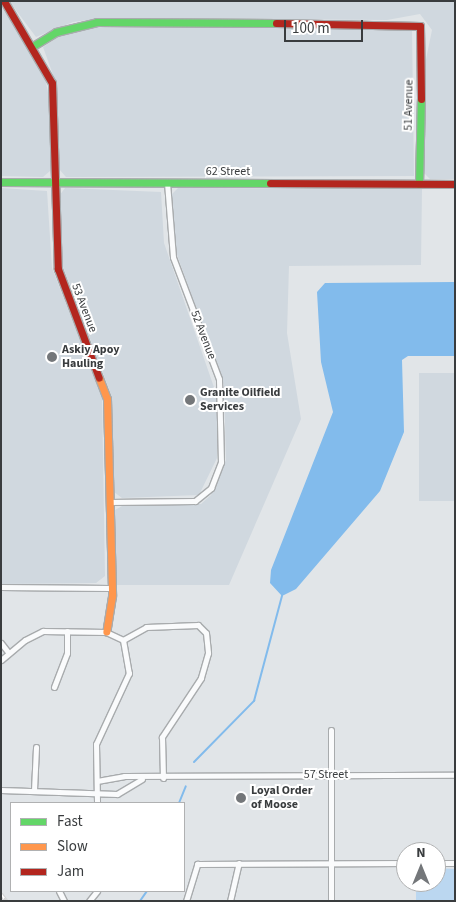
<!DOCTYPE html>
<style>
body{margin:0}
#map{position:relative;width:456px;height:902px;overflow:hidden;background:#e1e5e8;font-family:"Source Sans 3",sans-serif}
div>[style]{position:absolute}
.built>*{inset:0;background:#d0d8df}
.green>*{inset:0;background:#bbd7f0}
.water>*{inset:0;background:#82bbec}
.stream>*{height:2px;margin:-1px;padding:0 1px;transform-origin:1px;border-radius:1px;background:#82bbec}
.roads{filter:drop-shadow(1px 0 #a8abad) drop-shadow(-1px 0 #a8abad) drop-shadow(0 1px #a8abad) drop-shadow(0 -1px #a8abad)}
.street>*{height:5px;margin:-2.5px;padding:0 2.5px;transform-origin:2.5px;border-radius:2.5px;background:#fafbfc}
.fast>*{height:7px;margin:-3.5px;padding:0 3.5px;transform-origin:3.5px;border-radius:3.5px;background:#63d668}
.slow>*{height:7px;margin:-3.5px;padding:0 3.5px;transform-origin:3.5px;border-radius:3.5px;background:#ff974d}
.jam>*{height:7px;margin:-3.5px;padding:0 3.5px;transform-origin:3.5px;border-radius:3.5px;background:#b3261e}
.rail>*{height:4px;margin-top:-2px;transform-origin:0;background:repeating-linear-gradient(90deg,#fff 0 5.5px,#d3d4d4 0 11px);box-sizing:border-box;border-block:1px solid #d3d4d4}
.dots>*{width:14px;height:14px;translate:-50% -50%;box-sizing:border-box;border:2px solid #fff;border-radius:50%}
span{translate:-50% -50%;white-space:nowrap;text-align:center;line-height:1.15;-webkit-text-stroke:4px #fff;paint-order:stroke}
.street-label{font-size:12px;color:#393c3e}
.poi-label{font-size:12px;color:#393c3e;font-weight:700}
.left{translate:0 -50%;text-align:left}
.frame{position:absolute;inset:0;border:2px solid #393c3e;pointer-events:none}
.legend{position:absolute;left:10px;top:802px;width:175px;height:90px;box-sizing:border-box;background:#fff;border:1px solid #b0b1b2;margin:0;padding:6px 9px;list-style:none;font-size:15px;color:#393c3e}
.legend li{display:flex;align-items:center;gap:10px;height:25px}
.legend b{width:25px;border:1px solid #b0b1b2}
.north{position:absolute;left:396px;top:842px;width:50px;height:50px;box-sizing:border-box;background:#fff;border:1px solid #b0b1b2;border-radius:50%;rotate:0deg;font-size:14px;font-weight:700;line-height:20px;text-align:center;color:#393c3e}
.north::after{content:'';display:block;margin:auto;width:18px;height:22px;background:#74777a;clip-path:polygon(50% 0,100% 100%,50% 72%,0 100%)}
.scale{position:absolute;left:284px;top:20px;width:79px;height:22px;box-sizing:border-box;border:2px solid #393c3e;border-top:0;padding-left:6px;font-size:15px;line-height:18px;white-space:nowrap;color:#393c3e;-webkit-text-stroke:4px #fff;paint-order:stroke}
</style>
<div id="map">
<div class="built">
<div style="clip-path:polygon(9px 1px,455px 1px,455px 179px,430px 179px,423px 172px,424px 69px,432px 30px,420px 14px,387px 20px,102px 18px,73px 22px,36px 37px)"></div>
<div style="clip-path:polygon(1px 6px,44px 73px,50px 102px,50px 171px,43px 177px,1px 176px)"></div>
<div style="clip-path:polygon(93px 27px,412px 29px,414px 176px,66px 177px,59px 169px,56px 83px,43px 47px,63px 34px)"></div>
<div style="clip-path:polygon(1px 188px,47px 191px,52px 268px,102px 396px,105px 576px,96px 583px,1px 584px)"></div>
<div style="clip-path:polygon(65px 188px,161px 192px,164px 243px,217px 396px,217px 458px,199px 495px,122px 498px,114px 492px,112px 397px,59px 256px,59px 196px)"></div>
<div style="clip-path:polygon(178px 188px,422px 189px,421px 265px,289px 266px,287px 333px,301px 419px,229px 585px,115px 585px,115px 510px,122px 506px,201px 504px,211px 495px,226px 460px,224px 385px,172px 241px,171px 195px)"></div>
<div style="clip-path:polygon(419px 373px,455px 373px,455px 501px,419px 501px)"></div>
</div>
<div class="green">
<div style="clip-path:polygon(436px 868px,455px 869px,455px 901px,416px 901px,416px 882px,436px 882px)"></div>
</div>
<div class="water">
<div style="clip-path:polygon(455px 282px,455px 356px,408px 356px,402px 360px,404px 432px,380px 491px,296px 589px,282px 596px,270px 583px,271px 570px,333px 412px,321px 362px,317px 292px,325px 283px)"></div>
</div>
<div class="stream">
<div style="left:194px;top:762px;width:86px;rotate:-45.5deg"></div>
<div style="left:254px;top:701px;width:109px;rotate:-75.1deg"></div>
<div style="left:179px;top:803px;width:18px;rotate:-68deg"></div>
<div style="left:140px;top:901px;width:12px;rotate:-55deg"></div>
</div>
<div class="roads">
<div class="street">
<div style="left:110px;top:502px;width:85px;rotate:-0.7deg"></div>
<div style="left:195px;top:501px;width:21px;rotate:-39deg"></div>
<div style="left:211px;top:488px;width:28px;rotate:-69deg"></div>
<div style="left:221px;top:462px;width:83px;rotate:-91.4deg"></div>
<div style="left:219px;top:379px;width:130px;rotate:-110.7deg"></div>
<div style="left:173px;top:257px;width:74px;rotate:-94.6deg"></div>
<div style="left:1px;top:587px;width:108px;rotate:0.5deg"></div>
<div style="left:123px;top:640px;width:26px;rotate:-29deg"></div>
<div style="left:146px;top:627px;width:52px;rotate:-2.2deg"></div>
<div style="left:198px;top:625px;width:11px;rotate:45deg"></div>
<div style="left:206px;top:633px;width:20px;rotate:84deg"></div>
<div style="left:208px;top:653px;width:26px;rotate:106deg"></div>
<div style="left:201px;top:678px;width:71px;rotate:123.5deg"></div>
<div style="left:162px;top:737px;width:41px;rotate:88.6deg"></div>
<div style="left:1px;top:643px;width:11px;rotate:52deg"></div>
<div style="left:1px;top:660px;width:31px;rotate:-40deg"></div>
<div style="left:25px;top:640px;width:20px;rotate:-27deg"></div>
<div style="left:43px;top:631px;width:63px;rotate:0.9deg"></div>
<div style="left:106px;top:632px;width:19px;rotate:25deg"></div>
<div style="left:123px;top:640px;width:34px;rotate:80deg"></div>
<div style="left:129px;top:673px;width:78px;rotate:114.9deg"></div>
<div style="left:96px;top:744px;width:59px;rotate:89deg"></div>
<div style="left:54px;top:687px;width:36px;rotate:-69deg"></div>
<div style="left:67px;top:653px;width:22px;rotate:-90deg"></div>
<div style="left:331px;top:730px;width:171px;rotate:90deg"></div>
<div style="left:97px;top:781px;width:27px;rotate:-10deg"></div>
<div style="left:124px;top:776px;width:331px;rotate:-0.2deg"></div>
<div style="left:1px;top:790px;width:116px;rotate:2deg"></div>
<div style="left:117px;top:794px;width:29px;rotate:-31deg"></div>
<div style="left:34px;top:790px;width:43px;rotate:-87.3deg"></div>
<div style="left:436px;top:863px;width:19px"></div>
<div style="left:59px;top:891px;width:11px;rotate:63deg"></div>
<div style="left:89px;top:901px;width:13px;rotate:-51deg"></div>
<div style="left:186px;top:901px;width:39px;rotate:-73deg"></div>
<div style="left:197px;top:864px;width:209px;rotate:-0.3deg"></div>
<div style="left:230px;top:901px;width:39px;rotate:-77deg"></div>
</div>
<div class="fast">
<div style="left:33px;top:46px;width:27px;rotate:-31deg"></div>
<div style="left:56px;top:32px;width:42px;rotate:-13.7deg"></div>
<div style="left:97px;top:22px;width:179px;rotate:0.3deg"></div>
<div style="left:1px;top:182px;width:269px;rotate:0.2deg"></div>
<div style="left:419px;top:184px;width:85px;rotate:-88.7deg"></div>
</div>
<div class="slow">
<div style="left:99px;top:378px;width:22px;rotate:69deg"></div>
<div style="left:107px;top:399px;width:197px;rotate:88.5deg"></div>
<div style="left:112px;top:596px;width:36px;rotate:99deg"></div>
</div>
<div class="jam">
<div style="left:4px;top:1px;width:95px;rotate:59.7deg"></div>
<div style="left:52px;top:83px;width:186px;rotate:88.2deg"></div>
<div style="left:58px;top:269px;width:116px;rotate:69.4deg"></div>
<div style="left:276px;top:23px;width:144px;rotate:1.2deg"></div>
<div style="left:420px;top:26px;width:73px;rotate:89.2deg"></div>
<div style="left:270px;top:183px;width:185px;rotate:0.3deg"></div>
</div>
</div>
<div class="rail">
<div style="left:1px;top:894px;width:9px;rotate:54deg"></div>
</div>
<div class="dots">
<div style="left:52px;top:357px;background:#74777a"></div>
<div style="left:190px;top:400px;background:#74777a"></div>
<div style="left:241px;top:798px;background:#74777a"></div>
</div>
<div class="street-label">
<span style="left:409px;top:105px;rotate:-89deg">51 Avenue</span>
<span style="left:228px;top:172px">62 Street</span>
<span style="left:84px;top:308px;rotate:69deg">53 Avenue</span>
<span style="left:203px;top:335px;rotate:69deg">52 Avenue</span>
<span style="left:326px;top:775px">57 Street</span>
</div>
<div class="poi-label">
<span class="left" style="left:62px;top:357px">Askiy Apoy<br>Hauling</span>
<span class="left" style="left:200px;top:400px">Granite Oilfield<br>Services</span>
<span class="left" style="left:251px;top:798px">Loyal Order<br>of Moose</span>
</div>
<div class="frame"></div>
<ul class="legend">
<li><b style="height:6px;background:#63d668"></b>Fast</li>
<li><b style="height:6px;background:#ff974d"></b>Slow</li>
<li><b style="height:6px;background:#b3261e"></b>Jam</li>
</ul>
<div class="north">N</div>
<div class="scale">100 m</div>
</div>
